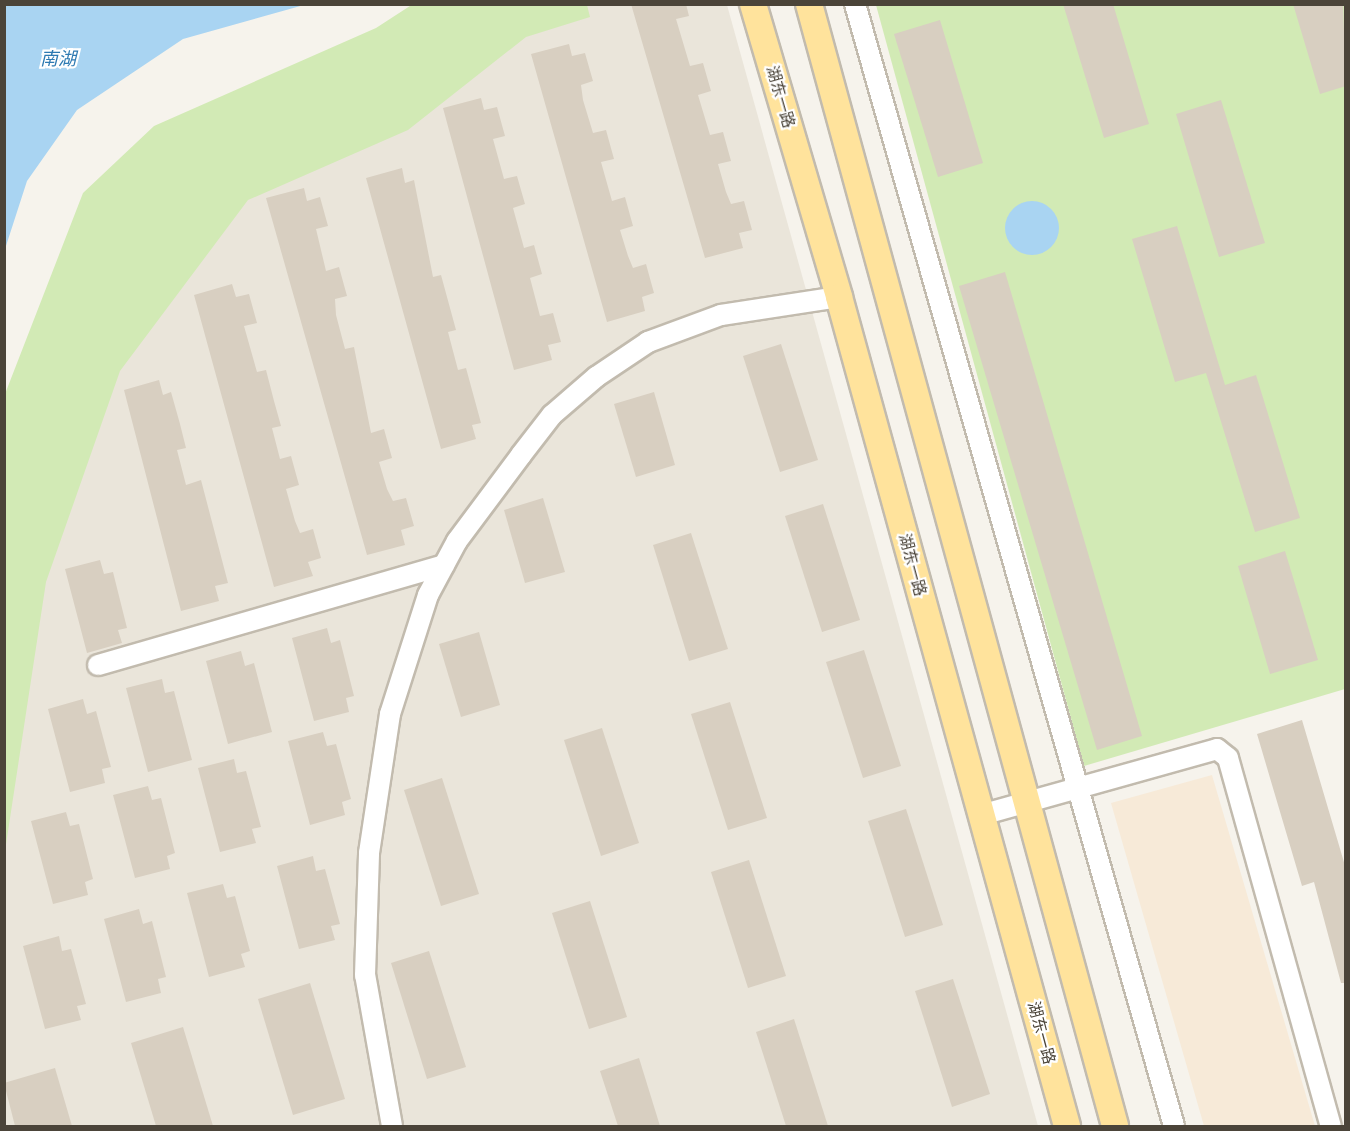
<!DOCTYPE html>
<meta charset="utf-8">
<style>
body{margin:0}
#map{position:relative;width:1350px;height:1131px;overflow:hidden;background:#f6f3ec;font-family:Raleway,"Noto Sans SC",sans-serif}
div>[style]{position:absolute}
.residential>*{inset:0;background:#eae5da}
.commercial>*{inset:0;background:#f7ead8}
.green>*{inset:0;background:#d2eab5}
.water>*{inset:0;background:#a9d4f2}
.round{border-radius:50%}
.building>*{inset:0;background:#d8cfc1}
.roads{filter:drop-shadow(2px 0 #c2bbae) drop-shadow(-2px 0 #c2bbae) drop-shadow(0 2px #c2bbae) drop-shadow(0 -2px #c2bbae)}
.minor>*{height:20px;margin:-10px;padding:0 10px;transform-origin:10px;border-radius:10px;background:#fff}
.major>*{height:26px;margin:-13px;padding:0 13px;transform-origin:13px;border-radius:13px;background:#ffe39c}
span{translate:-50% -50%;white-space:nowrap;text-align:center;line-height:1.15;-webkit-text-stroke:4.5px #fff;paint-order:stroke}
.street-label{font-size:16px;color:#4b4439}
.water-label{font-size:18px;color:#2e7ab2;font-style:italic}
.frame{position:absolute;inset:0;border:6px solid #4b4439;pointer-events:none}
</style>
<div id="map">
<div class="residential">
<div style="clip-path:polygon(492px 5px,727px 5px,1038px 1126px,5px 1126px,5px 662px,158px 264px)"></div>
</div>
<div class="commercial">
<div style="clip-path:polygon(1212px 775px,1315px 1126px,1204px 1126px,1111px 803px)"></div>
</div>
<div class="green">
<div style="clip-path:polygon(413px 4px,587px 5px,590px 17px,526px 37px,408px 130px,248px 200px,120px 371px,46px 582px,5px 851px,5px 394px,83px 193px,154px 126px,376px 28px)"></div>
<div style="clip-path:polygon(876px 5px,1345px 5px,1345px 689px,1084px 766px)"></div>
</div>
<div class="water">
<div style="clip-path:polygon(5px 4px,304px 4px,304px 5px,183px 39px,77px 110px,27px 181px,5px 249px)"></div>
<div class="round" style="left:1005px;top:201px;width:54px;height:54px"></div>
</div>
<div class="building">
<div style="clip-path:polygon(631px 4px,686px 4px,689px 16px,676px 19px,690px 66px,703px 63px,711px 91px,698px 95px,710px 135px,723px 132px,731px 161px,718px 164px,726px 192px,731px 204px,744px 201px,752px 230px,739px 233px,743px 248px,705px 258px)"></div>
<div style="clip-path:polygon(1063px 4px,1113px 4px,1149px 124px,1104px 138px)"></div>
<div style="clip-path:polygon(1293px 4px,1343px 4px,1346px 86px,1320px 94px)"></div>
<div style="clip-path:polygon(940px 20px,983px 163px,938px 177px,894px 34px)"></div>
<div style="clip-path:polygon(569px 44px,572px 56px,585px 53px,593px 81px,581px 85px,583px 100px,593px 133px,606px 130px,614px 159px,601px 162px,612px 201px,625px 197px,633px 226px,620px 230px,628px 256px,633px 268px,646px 264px,654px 293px,642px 297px,645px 311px,607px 322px,531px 54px)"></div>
<div style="clip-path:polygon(481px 98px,484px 110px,497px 107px,505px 136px,493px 139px,504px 179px,517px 176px,525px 204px,513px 208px,524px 248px,534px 245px,542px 274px,530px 278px,540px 316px,553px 313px,561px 342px,548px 345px,552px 360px,514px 370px,443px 108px)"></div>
<div style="clip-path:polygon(1221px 100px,1265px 243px,1219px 257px,1176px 114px)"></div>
<div style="clip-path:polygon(402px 168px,405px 183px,414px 180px,433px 277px,441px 275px,456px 330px,448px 332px,458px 370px,466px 368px,481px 423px,472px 425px,476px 439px,441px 449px,366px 178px)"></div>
<div style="clip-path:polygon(304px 188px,307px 201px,320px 197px,328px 226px,316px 229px,326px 271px,339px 267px,347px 296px,335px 299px,336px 315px,345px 349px,354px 347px,371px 433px,384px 429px,392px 458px,379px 462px,387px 489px,393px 501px,406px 498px,414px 526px,401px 530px,405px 545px,367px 555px,266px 198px)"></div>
<div style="clip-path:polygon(1177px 226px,1225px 385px,1256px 375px,1300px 518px,1255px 532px,1206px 373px,1175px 382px,1132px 239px)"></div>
<div style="clip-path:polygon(1005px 272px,1142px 736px,1097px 750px,959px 286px)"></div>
<div style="clip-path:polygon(232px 284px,236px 297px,249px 294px,257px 323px,244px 326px,257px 372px,266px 370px,274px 401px,281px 426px,272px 428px,280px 459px,291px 456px,299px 485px,286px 489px,295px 521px,300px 533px,313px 529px,321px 558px,308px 562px,313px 576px,274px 587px,194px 295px)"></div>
<div style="clip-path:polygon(781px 344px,818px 460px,780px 472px,743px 356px)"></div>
<div style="clip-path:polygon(159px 380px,163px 395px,171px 392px,180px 424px,186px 448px,177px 450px,186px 485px,201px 480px,228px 583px,215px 586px,219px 601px,181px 611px,124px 390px)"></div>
<div style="clip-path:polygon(654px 392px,675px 465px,636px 477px,614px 404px)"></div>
<div style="clip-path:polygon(543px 498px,565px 572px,525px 583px,504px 510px)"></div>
<div style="clip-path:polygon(823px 504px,860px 620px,822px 632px,785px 516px)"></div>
<div style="clip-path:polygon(691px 533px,728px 649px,689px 661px,653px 545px)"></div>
<div style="clip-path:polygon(1285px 551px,1318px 660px,1270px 674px,1238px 566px)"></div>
<div style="clip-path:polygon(100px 560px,104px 574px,113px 572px,127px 628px,118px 630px,122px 643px,87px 653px,65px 569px)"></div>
<div style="clip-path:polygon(327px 628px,331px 643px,340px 640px,354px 696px,346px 698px,349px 712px,314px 721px,292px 638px)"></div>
<div style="clip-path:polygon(479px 632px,500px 705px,461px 717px,439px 644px)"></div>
<div style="clip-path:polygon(864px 650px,901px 766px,863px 778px,826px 662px)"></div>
<div style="clip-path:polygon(241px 651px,245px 666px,254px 663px,272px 732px,228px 744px,206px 661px)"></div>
<div style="clip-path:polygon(162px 679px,165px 693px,174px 691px,192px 760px,148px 772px,126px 688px)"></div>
<div style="clip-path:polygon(83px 699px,87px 714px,96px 711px,111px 767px,102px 769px,105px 783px,70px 792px,48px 709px)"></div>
<div style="clip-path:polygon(730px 702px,767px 818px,728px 830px,691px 714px)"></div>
<div style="clip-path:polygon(1302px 720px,1346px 869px,1346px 983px,1341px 983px,1314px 882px,1302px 886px,1257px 734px)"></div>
<div style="clip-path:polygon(602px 728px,639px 843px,601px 856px,564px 740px)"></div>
<div style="clip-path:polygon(323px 732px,327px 746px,336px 744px,351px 799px,342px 802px,345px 815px,310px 825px,288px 741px)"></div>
<div style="clip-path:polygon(234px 759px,237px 773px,246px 771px,261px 827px,252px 829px,256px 843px,220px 852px,198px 768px)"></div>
<div style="clip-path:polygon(442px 778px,479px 894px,441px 906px,404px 790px)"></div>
<div style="clip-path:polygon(148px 786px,152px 800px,161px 798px,175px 853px,167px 856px,170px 869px,135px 878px,113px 795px)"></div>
<div style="clip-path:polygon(906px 809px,943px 925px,905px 937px,868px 821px)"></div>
<div style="clip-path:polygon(66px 812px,70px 826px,79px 824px,93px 879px,85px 882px,88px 895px,53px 904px,31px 821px)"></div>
<div style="clip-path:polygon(313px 856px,316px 871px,325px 869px,340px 924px,331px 926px,335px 940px,299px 949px,277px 866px)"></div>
<div style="clip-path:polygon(749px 860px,786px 976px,748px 988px,711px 872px)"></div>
<div style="clip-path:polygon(223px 884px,227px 898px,235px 896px,250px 951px,241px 954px,245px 967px,209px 977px,187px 893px)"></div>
<div style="clip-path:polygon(590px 901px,627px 1017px,589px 1029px,552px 913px)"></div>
<div style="clip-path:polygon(139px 909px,143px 924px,152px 921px,166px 977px,158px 979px,161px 993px,126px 1002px,104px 919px)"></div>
<div style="clip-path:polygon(59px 936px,62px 951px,71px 949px,86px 1004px,77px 1006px,81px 1020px,45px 1029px,23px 946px)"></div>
<div style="clip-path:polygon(429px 951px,466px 1067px,427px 1079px,391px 963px)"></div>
<div style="clip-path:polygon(953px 979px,990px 1094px,952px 1107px,915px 991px)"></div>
<div style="clip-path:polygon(310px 983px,345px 1099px,293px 1115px,258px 999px)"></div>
<div style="clip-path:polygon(794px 1019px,828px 1126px,786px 1126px,756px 1032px)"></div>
<div style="clip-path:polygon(183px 1027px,213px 1126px,156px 1126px,131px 1043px)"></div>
<div style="clip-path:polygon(639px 1058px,660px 1126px,618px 1126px,600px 1071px)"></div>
<div style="clip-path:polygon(55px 1068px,72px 1126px,15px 1126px,4px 1083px)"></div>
</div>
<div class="roads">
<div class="minor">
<div style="left:855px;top:4px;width:1166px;rotate:74.13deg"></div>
<div style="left:98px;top:665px;width:360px;rotate:-16.1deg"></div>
<div style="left:981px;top:815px;width:245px;rotate:-15.6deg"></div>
<div style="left:1217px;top:749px;width:14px;rotate:39deg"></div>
<div style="left:1228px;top:758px;width:382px;rotate:74.4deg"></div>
<div style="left:392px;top:1126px;width:153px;rotate:-100.1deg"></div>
<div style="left:365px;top:975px;width:122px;rotate:-88.1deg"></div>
<div style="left:369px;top:853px;width:141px;rotate:-81.4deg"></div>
<div style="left:390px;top:714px;width:125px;rotate:-72.3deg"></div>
<div style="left:428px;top:595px;width:61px;rotate:-61.8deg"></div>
<div style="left:457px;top:541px;width:107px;rotate:-53.3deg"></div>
<div style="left:521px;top:455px;width:51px;rotate:-52.2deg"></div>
<div style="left:552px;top:415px;width:58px;rotate:-40.8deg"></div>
<div style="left:596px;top:377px;width:63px;rotate:-33.9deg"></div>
<div style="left:648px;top:342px;width:78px;rotate:-20.3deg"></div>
<div style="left:721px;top:315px;width:119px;rotate:-8.7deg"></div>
</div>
<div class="major">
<div style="left:753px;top:4px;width:305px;rotate:73.6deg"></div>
<div style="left:839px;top:297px;width:860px;rotate:74.62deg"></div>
<div style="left:809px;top:4px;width:1163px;rotate:74.74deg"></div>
</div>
</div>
<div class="street-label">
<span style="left:780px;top:97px;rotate:74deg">湖东一路</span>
<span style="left:912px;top:565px;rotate:75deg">湖东一路</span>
<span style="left:1041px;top:1033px;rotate:75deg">湖东一路</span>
</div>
<div class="water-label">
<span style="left:58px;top:59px">南湖</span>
</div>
<div class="frame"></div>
</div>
